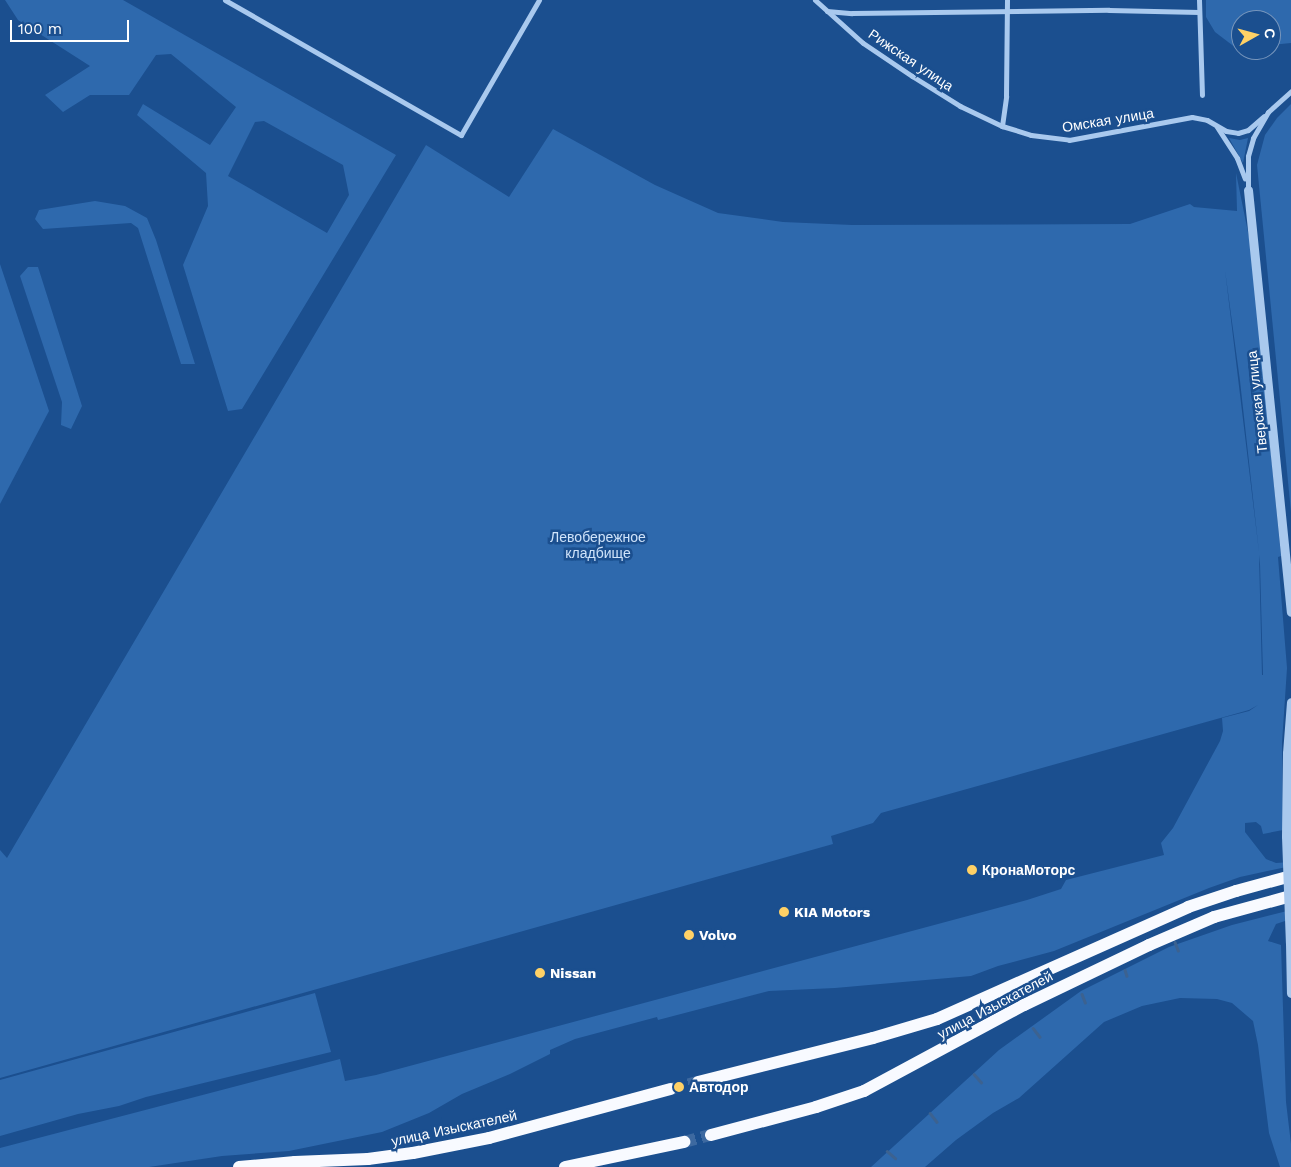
<!DOCTYPE html>
<meta charset="utf-8">
<style>
body{margin:0}
#map{position:relative;width:1291px;height:1167px;overflow:hidden;background:#1b4f8f;font-family:"Work Sans",sans-serif}
div>[style]{position:absolute}
.green>*{inset:0;background:#2e69ad}
.stream>*{height:2.5px;margin:-1.25px;padding:0 1.25px;transform-origin:1.25px;border-radius:1.25px;background:#3c6290}
.trunk-tunnel>*{height:12px;margin-top:-6px;transform-origin:0;background:repeating-linear-gradient(90deg,#3d69a0 0 12px,transparent 0 18px)}
.minor>*{height:5px;margin:-2.5px;padding:0 2.5px;transform-origin:2.5px;border-radius:2.5px;background:#a9c9ee}
.tertiary>*{height:9px;margin:-4.5px;padding:0 4.5px;transform-origin:4.5px;border-radius:4.5px;background:#a9c9ee}
.trunk>*{height:12px;margin:-6px;padding:0 6px;transform-origin:6px;border-radius:6px;background:#f8faff}
.tertiary-bridge>*{height:9px;margin:-4.5px;padding:0 4.5px;transform-origin:4.5px;border-radius:4.5px;background:#a9c9ee}
.dots>*{width:14px;height:14px;translate:-50% -50%;box-sizing:border-box;border:2px solid #1b4f8f;border-radius:50%}
span{translate:-50% -50%;white-space:nowrap;text-align:center;line-height:1.15;-webkit-text-stroke:5px #1b4f8f;paint-order:stroke}
.street-label{font-size:14px;color:#fff}
.park-label{font-size:14px;color:#cfe3fa}
.poi-label{font-size:14px;color:#fff;font-weight:700}
.left{translate:0 -50%;text-align:left}
.north{position:absolute;left:1231px;top:10px;width:50px;height:50px;box-sizing:border-box;background:#1b4f8f;border:1px solid #7695bc;border-radius:50%;rotate:83deg;font-size:14px;font-weight:700;line-height:20px;text-align:center;color:#fff}
.north::after{content:'';display:block;margin:auto;width:18px;height:22px;background:#ffd166;clip-path:polygon(50% 0,100% 100%,50% 72%,0 100%)}
.scale{position:absolute;left:10px;top:20px;width:119px;height:22px;box-sizing:border-box;border:2px solid #fff;border-top:0;padding-left:6px;font-size:15px;line-height:18px;white-space:nowrap;color:#fff;-webkit-text-stroke:4px #1b4f8f;paint-order:stroke}
</style>
<div id="map">
<div class="green">
<div style="clip-path:polygon(evenodd,5px 0,123px 0,396px 155px,242px 409px,228px 411px,183px 265px,208px 206px,206px 173px,137px 115px,143px 104px,210px 145px,236px 107px,171px 54px,156px 55px,129px 95px,90px 95px,63px 112px,45px 95px,90px 66px,18px 20px,5px 0,264px 121px,343px 165px,349px 195px,327px 233px,228px 176px,255px 122px,264px 121px)"></div>
<div style="clip-path:polygon(1206px 0,1291px 0,1291px 43px,1271px 45px,1271px 20px,1241px 20px,1241px 47px,1236px 48px,1215px 32px,1206px 17px)"></div>
<div style="clip-path:polygon(1291px 104px,1291px 512px,1257px 165px,1265px 135px,1277px 118px)"></div>
<div style="clip-path:polygon(evenodd,553px 129px,655px 185px,718px 213px,783px 222px,852px 225px,1130px 224px,1190px 204px,1194px 207px,1237px 211px,1236px 173px,1250px 242px,1281px 556px,1278px 557px,1287px 668px,1282px 743px,1283px 830px,1263px 834px,1261px 826px,1256px 822px,1245px 823px,1245px 832px,1266px 859px,1276px 863px,1291px 862px,1291px 866px,1240px 877px,1209px 888px,1054px 951px,998px 966px,971px 976px,835px 988px,769px 991px,658px 1020px,657px 1017px,575px 1039px,550px 1050px,550px 1054px,510px 1074px,462px 1094px,429px 1113px,382px 1132px,289px 1151px,222px 1156px,149px 1167px,0 1167px,0 1148px,340px 1059px,345px 1081px,376px 1075px,1027px 900px,1061px 889px,1066px 880px,1164px 855px,1161px 843px,1173px 828px,1220px 741px,1223px 731px,1222px 718px,1249px 711px,1258px 705px,1249px 710px,881px 813px,873px 823px,831px 836px,833px 844px,0 1078px,0 850px,7px 858px,426px 145px,509px 197px,553px 129px,1225px 270px,1240px 381px,1259px 552px,1225px 270px,553px 129px,1259px 555px,1260px 564px,1263px 675px,1262px 675px,1259px 555px)"></div>
<div style="clip-path:polygon(1229px 138px,1240px 140px,1248px 138px,1243px 163px)"></div>
<div style="clip-path:polygon(95px 201px,125px 206px,147px 218px,156px 240px,195px 364px,181px 364px,138px 228px,131px 223px,43px 229px,35px 219px,39px 210px)"></div>
<div style="clip-path:polygon(0 264px,49px 411px,0 504px)"></div>
<div style="clip-path:polygon(28px 267px,38px 267px,82px 406px,71px 429px,61px 425px,62px 402px,20px 276px)"></div>
<div style="clip-path:polygon(1291px 910px,1291px 919px,1276px 924px,1268px 941px,1281px 945px,1286px 1102px,1291px 1144px,1291px 1167px,1280px 1167px,1269px 1133px,1258px 1045px,1253px 1021px,1232px 1003px,1217px 999px,1180px 998px,1142px 1006px,1104px 1022px,1019px 1098px,993px 1113px,956px 1140px,925px 1167px,871px 1167px,999px 1050px,1081px 991px,1169px 947px,1232px 925px)"></div>
<div style="clip-path:polygon(315px 993px,331px 1052px,146px 1097px,119px 1106px,78px 1114px,0 1136px,0 1080px)"></div>
</div>
<div class="stream">
<div style="left:1175px;top:942px;width:9px;rotate:69deg"></div>
<div style="left:1125px;top:970px;width:6px;rotate:72deg"></div>
<div style="left:1082px;top:994px;width:9px;rotate:69deg"></div>
<div style="left:1033px;top:1028px;width:11px;rotate:52deg"></div>
<div style="left:974px;top:1074px;width:11px;rotate:49deg"></div>
<div style="left:930px;top:1113px;width:11px;rotate:52deg"></div>
<div style="left:887px;top:1151px;width:11px;rotate:41deg"></div>
</div>
<div class="trunk-tunnel">
<div style="left:671px;top:1089px;width:28px;rotate:-15deg"></div>
<div style="left:684px;top:1142px;width:28px;rotate:-15deg"></div>
</div>
<div class="minor">
<div style="left:225px;top:0;width:272px;rotate:29.8deg"></div>
<div style="left:461px;top:135px;width:156px;rotate:-60deg"></div>
<div style="left:815px;top:0;width:64px;rotate:41.9deg"></div>
<div style="left:863px;top:43px;width:59px;rotate:34deg"></div>
<div style="left:912px;top:76px;width:57px;rotate:32deg"></div>
<div style="left:960px;top:106px;width:47px;rotate:25.5deg"></div>
<div style="left:1002px;top:126px;width:30px;rotate:17deg"></div>
<div style="left:1031px;top:135px;width:38px;rotate:7deg"></div>
<div style="left:1069px;top:140px;width:125px;rotate:-10.6deg"></div>
<div style="left:1192px;top:117px;width:15px;rotate:11deg"></div>
<div style="left:1207px;top:120px;width:22px;rotate:30deg"></div>
<div style="left:1226px;top:131px;width:12px;rotate:9deg"></div>
<div style="left:1238px;top:133px;width:10px;rotate:-17deg"></div>
<div style="left:1248px;top:130px;width:21px;rotate:-41deg"></div>
<div style="left:1199px;top:0;width:95px;rotate:88.2deg"></div>
<div style="left:827px;top:11px;width:25px;rotate:5deg"></div>
<div style="left:852px;top:13px;width:257px;rotate:-0.7deg"></div>
<div style="left:1109px;top:10px;width:90px;rotate:1.3deg"></div>
<div style="left:1002px;top:126px;width:30px;rotate:-82deg"></div>
<div style="left:1006px;top:96px;width:96px;rotate:-89.4deg"></div>
<div style="left:1217px;top:127px;width:37px;rotate:57deg"></div>
<div style="left:1237px;top:158px;width:22px;rotate:69deg"></div>
<div style="left:1248px;top:190px;width:34px;rotate:-90deg"></div>
<div style="left:1248px;top:156px;width:19px;rotate:-74deg"></div>
<div style="left:1253px;top:138px;width:30px;rotate:-60deg"></div>
<div style="left:1268px;top:112px;width:31px;rotate:-42deg"></div>
</div>
<div class="tertiary">
<div style="left:1248px;top:190px;width:424px;rotate:84.2deg"></div>
<div style="left:1286px;top:836px;width:83px;rotate:-89.3deg"></div>
<div style="left:1287px;top:753px;width:51px;rotate:-85.5deg"></div>
<div style="left:1290px;top:943px;width:50px;rotate:88.9deg"></div>
</div>
<div class="trunk">
<div style="left:698px;top:1082px;width:180px;rotate:-14.1deg"></div>
<div style="left:873px;top:1038px;width:67px;rotate:-16.5deg"></div>
<div style="left:937px;top:1019px;width:275px;rotate:-24deg"></div>
<div style="left:1188px;top:907px;width:51px;rotate:-18.4deg"></div>
<div style="left:1236px;top:891px;width:57px;rotate:-15.3deg"></div>
<div style="left:711px;top:1135px;width:109px;rotate:-14.9deg"></div>
<div style="left:816px;top:1107px;width:51px;rotate:-18.4deg"></div>
<div style="left:864px;top:1091px;width:182px;rotate:-28.3deg"></div>
<div style="left:1024px;top:1005px;width:139px;rotate:-25.6deg"></div>
<div style="left:1149px;top:945px;width:71px;rotate:-23.3deg"></div>
<div style="left:1214px;top:917px;width:80px;rotate:-15.3deg"></div>
<div style="left:239px;top:1167px;width:56px;rotate:-5.1deg"></div>
<div style="left:295px;top:1162px;width:73px;rotate:-2.4deg"></div>
<div style="left:368px;top:1159px;width:45px;rotate:-7.6deg"></div>
<div style="left:413px;top:1153px;width:77px;rotate:-11.2deg"></div>
<div style="left:489px;top:1138px;width:188px;rotate:-15.1deg"></div>
<div style="left:565px;top:1167px;width:122px;rotate:-11.9deg"></div>
</div>
<div class="tertiary-bridge">
<div style="left:1286px;top:836px;width:107px;rotate:87.9deg"></div>
</div>
<div class="dots">
<div style="left:972px;top:870px;background:#ffd166"></div>
<div style="left:784px;top:912px;background:#ffd166"></div>
<div style="left:689px;top:935px;background:#ffd166"></div>
<div style="left:540px;top:973px;background:#ffd166"></div>
<div style="left:679px;top:1087px;background:#ffd166"></div>
</div>
<div class="street-label">
<span style="left:911px;top:60px;rotate:34deg">Рижская улица</span>
<span style="left:1108px;top:120px;rotate:-9deg">Омская улица</span>
<span style="left:1257px;top:402px;rotate:-96deg">Тверская улица</span>
<span style="left:995px;top:1005px;rotate:-28deg">улица Изыскателей</span>
<span style="left:454px;top:1128px;rotate:-12deg">улица Изыскателей</span>
</div>
<div class="park-label">
<span style="left:598px;top:545px">Левобережное<br>кладбище</span>
</div>
<div class="poi-label">
<span class="left" style="left:982px;top:870px">КронаМоторс</span>
<span class="left" style="left:794px;top:912px">KIA Motors</span>
<span class="left" style="left:699px;top:935px">Volvo</span>
<span class="left" style="left:550px;top:973px">Nissan</span>
<span class="left" style="left:689px;top:1087px">Автодор</span>
</div>
<div class="north">С</div>
<div class="scale">100 m</div>
</div>
